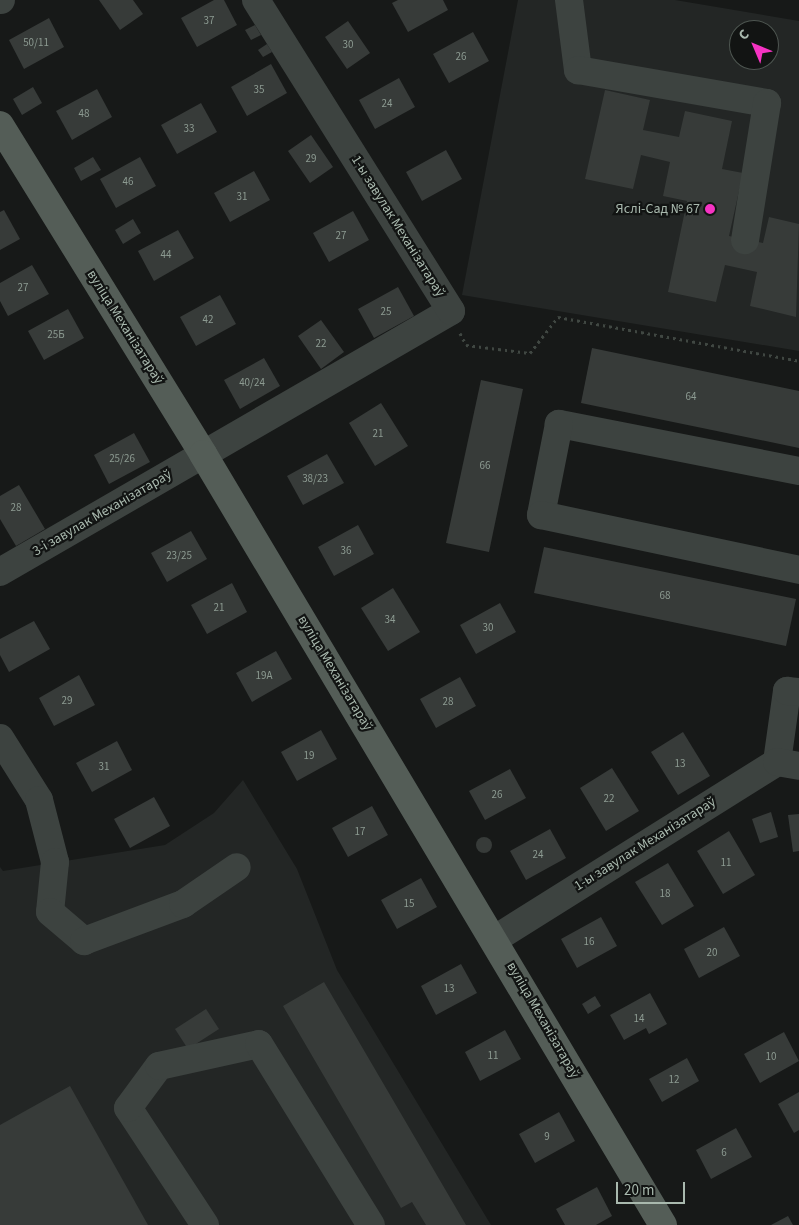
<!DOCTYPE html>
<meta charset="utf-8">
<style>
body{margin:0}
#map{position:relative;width:799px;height:1225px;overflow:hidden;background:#171918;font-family:"Source Sans 3",sans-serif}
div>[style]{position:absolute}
.built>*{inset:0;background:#232625}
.building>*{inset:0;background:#373b39}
.round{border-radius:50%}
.path>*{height:3px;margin-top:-1.5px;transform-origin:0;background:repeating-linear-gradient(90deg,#404742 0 2.5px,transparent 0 6.5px)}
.minor>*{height:28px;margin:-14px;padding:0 14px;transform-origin:14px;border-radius:14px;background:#3d4340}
.major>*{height:28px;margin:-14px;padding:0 14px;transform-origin:14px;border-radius:14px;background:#545d57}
.dots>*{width:14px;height:14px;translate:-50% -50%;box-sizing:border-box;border:2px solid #121413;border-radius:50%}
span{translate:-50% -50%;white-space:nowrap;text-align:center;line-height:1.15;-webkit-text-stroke:4.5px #121413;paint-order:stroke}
.number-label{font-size:11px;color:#8c9a91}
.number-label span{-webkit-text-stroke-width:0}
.poi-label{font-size:14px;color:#a9b9ae}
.right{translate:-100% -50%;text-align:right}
.street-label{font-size:14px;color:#a9b9ae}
.north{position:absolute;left:729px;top:20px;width:50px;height:50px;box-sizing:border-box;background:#121413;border:1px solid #4e5651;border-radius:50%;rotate:315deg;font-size:14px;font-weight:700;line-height:20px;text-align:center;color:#a9b9ae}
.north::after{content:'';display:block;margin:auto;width:18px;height:22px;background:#f633c3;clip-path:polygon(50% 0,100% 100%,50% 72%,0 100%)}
.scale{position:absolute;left:616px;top:1182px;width:69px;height:22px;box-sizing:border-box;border:2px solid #a9b9ae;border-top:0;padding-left:6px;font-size:15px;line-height:18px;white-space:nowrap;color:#a9b9ae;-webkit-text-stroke:4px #121413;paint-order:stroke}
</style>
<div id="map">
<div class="built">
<div style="clip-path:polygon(evenodd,518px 0,675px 0,799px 21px,799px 351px,462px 295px,518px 0,739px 30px,769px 30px,769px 60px,739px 60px,739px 30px)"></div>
<div style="clip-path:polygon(243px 780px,297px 869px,337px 970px,491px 1225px,0 1225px,0 867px,3px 871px,165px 845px,214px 813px)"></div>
</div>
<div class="building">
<div style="clip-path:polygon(99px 0,133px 0,143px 14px,120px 30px)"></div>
<div style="clip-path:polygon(214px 0,224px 0,237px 25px,197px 47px,181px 18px)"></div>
<div style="clip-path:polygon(398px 0,443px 0,448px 10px,408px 32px,392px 3px)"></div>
<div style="clip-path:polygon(49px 18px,64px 47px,24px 69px,9px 40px)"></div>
<div style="clip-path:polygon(348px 21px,370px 53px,347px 69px,325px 37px)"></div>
<div style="clip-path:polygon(255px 25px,261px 35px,251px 40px,245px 30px)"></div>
<div style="clip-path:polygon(473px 32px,489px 61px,449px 83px,433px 54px)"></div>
<div style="clip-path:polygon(267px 44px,272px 52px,263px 57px,258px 50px)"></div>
<div style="clip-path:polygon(271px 64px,287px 93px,247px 116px,231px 87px)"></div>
<div style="clip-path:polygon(399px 78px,415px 107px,375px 129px,359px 100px)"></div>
<div style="clip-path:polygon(33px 87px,42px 103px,22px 115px,13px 99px)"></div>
<div style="clip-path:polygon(97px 89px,112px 117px,72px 140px,56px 111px)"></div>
<div style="clip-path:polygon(605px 90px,650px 100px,643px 130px,679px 137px,685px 111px,732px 121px,722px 169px,743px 173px,729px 236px,763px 243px,769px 217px,799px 224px,796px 317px,750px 306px,757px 272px,725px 265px,716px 302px,668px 292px,687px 201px,663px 196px,670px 162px,641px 155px,633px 189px,585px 179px)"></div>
<div style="clip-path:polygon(201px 103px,217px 132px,177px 154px,161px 125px)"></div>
<div style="clip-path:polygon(311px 135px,333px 167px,310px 183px,288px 151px)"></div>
<div style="clip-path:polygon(446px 150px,462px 179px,422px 201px,406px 172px)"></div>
<div style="clip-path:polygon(93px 157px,101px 170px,81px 181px,74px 168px)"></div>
<div style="clip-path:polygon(140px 157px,156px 186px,116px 208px,100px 179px)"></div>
<div style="clip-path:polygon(254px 171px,270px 200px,230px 222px,214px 193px)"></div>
<div style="clip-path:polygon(4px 210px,20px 239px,0 250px,0 212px)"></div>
<div style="clip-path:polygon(353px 211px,369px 240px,329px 262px,313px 233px)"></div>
<div style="clip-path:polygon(133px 219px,141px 233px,123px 244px,115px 230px)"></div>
<div style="clip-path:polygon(178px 230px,194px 258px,154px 281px,138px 251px)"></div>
<div style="clip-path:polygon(32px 265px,49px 294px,8px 316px,0 301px,0 283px)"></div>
<div style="clip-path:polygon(398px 287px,414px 316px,374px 338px,358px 309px)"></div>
<div style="clip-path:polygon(220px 295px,236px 324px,196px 346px,180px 317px)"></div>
<div style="clip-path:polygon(68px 309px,84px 338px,44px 360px,28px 331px)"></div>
<div style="clip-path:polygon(321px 320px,344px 352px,321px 369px,298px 336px)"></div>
<div style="clip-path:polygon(592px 348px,799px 391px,799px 448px,581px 403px)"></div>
<div style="clip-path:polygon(264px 358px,280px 386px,240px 409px,224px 380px)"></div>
<div style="clip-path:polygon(481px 380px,523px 389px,489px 552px,446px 543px)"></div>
<div style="clip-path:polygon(381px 403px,408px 446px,375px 466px,349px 423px)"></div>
<div style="clip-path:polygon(134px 433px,150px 462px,109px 484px,94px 455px)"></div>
<div style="clip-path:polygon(327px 454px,344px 483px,303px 505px,287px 476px)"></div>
<div style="clip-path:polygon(19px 485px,45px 529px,16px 546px,0 519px,0 496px)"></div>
<div style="clip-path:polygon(358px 525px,374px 554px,334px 576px,318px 547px)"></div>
<div style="clip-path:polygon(191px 531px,207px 559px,167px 582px,151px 553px)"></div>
<div style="clip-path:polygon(544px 547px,796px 599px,786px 646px,534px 593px)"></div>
<div style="clip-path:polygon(232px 583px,247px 612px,207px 634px,191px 605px)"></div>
<div style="clip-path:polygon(393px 588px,420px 632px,388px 651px,361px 608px)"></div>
<div style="clip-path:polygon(500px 603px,516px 632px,476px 654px,460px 625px)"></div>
<div style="clip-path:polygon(34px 621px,50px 649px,9px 672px,0 655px,0 639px)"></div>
<div style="clip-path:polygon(276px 651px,292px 679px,252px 702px,236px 673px)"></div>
<div style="clip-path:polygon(79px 675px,95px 705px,54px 726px,39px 698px)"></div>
<div style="clip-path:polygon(460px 677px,476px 706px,436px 728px,420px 699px)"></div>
<div style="clip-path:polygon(321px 730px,337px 759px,297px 781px,281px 752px)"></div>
<div style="clip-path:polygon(683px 732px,710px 776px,678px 795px,651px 752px)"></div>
<div style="clip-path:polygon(117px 741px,132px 770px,92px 792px,76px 763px)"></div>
<div style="clip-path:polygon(612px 768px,639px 811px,606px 831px,580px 788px)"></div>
<div style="clip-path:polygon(510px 769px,526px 798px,485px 820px,469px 791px)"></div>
<div style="clip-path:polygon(154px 797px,170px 826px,130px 848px,114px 819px)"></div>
<div style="clip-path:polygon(372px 806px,388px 835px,348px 857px,332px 828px)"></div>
<div style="clip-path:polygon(771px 812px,778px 837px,760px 843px,752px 819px)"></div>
<div style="clip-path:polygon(799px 814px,799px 851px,793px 852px,788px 815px)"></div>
<div style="clip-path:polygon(550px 829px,566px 858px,526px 880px,510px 851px)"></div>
<div style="clip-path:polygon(729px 831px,755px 875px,723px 894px,697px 851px)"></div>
<div class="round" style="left:476px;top:837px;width:16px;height:16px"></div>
<div style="clip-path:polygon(668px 863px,694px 906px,662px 925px,635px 882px)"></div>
<div style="clip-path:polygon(421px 878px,437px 907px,397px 929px,381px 900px)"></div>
<div style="clip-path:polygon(601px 917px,617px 946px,577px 968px,561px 939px)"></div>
<div style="clip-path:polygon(724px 927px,740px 956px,699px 978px,684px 949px)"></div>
<div style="clip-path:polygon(461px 964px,477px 993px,436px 1015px,421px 986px)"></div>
<div style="clip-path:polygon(324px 982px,466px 1225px,426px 1225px,412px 1202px,401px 1208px,283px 1006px)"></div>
<div style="clip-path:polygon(650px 993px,667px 1024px,649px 1034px,646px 1028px,624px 1040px,610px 1015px)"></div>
<div style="clip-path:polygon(595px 996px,601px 1006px,588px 1014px,582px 1004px)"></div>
<div style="clip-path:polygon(206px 1009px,219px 1029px,188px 1049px,175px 1029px)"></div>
<div style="clip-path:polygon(505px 1030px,521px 1059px,480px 1081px,465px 1052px)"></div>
<div style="clip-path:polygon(784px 1032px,799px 1061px,760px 1083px,744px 1054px)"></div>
<div style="clip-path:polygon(687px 1058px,699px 1081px,662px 1102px,649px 1079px)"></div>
<div style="clip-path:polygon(70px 1086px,148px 1225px,0 1225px,0 1125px)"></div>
<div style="clip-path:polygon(799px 1092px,799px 1130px,794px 1133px,778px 1104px)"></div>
<div style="clip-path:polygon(559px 1112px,575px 1141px,535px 1163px,519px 1134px)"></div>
<div style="clip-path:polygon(736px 1128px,752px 1157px,711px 1179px,696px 1150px)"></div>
<div style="clip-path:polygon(597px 1187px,612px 1216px,596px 1225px,565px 1225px,556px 1209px)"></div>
<div style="clip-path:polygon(788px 1216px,793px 1225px,771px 1225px)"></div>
</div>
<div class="path">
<div style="left:460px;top:333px;width:13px;rotate:63deg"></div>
<div style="left:466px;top:345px;width:64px;rotate:7.1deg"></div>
<div style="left:530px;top:353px;width:46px;rotate:-52.1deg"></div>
<div style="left:558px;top:317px;width:245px;rotate:10.3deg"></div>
</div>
<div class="minor">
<div style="left:0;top:0;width:1px"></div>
<div style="left:569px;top:0;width:71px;rotate:82.7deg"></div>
<div style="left:578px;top:70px;width:192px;rotate:9.9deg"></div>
<div style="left:767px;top:103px;width:139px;rotate:99.1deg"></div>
<div style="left:799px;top:471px;width:245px;rotate:-168.9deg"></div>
<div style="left:559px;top:424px;width:93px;rotate:101.2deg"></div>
<div style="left:541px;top:515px;width:264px;rotate:12deg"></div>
<div style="left:0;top:572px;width:521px;rotate:-30.06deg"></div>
<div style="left:451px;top:311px;width:367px;rotate:-122.1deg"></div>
<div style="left:0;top:738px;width:73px;rotate:57.8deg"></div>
<div style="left:39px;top:800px;width:64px;rotate:75.5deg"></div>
<div style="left:55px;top:862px;width:50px;rotate:95.7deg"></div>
<div style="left:50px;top:912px;width:45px;rotate:40.5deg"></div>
<div style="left:84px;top:941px;width:106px;rotate:-20.5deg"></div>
<div style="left:183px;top:904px;width:65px;rotate:-34.4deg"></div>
<div style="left:777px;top:762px;width:72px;rotate:-82deg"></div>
<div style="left:787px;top:691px;width:12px;rotate:5deg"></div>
<div style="left:495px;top:939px;width:333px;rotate:-32.1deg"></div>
<div style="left:777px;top:762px;width:22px;rotate:10deg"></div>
<div style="left:205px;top:1225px;width:140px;rotate:-123.3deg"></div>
<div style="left:128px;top:1108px;width:52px;rotate:-53.6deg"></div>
<div style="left:159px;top:1066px;width:102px;rotate:-12.4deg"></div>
<div style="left:259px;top:1044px;width:213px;rotate:58.3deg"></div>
</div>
<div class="major">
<div style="left:0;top:125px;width:387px;rotate:58.3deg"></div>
<div style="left:203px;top:454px;width:898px;rotate:59.18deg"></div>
</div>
<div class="dots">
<div style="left:710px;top:209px;background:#f633c3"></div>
</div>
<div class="number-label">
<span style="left:209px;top:21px">37</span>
<span style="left:36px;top:43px">50/11</span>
<span style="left:348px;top:45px">30</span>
<span style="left:461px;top:57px">26</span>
<span style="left:259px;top:90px">35</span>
<span style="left:387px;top:104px">24</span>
<span style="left:84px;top:114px">48</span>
<span style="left:189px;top:129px">33</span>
<span style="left:311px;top:159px">29</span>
<span style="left:128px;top:182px">46</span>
<span style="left:242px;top:197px">31</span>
<span style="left:341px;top:236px">27</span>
<span style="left:166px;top:255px">44</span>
<span style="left:23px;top:288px">27</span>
<span style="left:386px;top:312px">25</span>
<span style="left:208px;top:320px">42</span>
<span style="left:56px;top:335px">25Б</span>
<span style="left:321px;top:344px">22</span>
<span style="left:252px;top:383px">40/24</span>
<span style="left:691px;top:397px">64</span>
<span style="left:378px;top:434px">21</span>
<span style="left:122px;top:459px">25/26</span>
<span style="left:485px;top:466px">66</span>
<span style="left:315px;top:479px">38/23</span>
<span style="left:16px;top:508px">28</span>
<span style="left:346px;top:551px">36</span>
<span style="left:179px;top:556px">23/25</span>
<span style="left:665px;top:596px">68</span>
<span style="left:219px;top:608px">21</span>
<span style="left:390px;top:620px">34</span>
<span style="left:488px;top:628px">30</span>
<span style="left:264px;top:676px">19А</span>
<span style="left:67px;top:701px">29</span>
<span style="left:448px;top:702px">28</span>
<span style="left:309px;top:756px">19</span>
<span style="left:680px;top:764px">13</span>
<span style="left:104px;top:767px">31</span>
<span style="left:497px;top:795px">26</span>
<span style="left:609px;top:799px">22</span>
<span style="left:360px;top:832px">17</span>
<span style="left:538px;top:855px">24</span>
<span style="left:726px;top:863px">11</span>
<span style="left:665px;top:894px">18</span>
<span style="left:409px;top:904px">15</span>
<span style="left:589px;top:942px">16</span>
<span style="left:712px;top:953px">20</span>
<span style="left:449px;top:989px">13</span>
<span style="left:639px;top:1019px">14</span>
<span style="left:493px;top:1056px">11</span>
<span style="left:771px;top:1057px">10</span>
<span style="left:674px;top:1080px">12</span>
<span style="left:547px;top:1137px">9</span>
<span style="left:724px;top:1153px">6</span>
</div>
<div class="poi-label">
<span class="right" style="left:700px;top:209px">Яслі-Сад № 67</span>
</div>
<div class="street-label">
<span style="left:398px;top:226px;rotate:58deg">1-ы завулак Механізатараў</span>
<span style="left:125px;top:327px;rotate:58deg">вуліца Механізатараў</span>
<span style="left:102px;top:513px;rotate:-30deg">3-і завулак Механізатараў</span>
<span style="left:335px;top:673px;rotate:59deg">вуліца Механізатараў</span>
<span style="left:645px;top:844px;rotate:-32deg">1-ы завулак Механізатараў</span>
<span style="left:543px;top:1020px;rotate:60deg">вуліца Механізатараў</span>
</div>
<div class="north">С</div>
<div class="scale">20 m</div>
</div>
